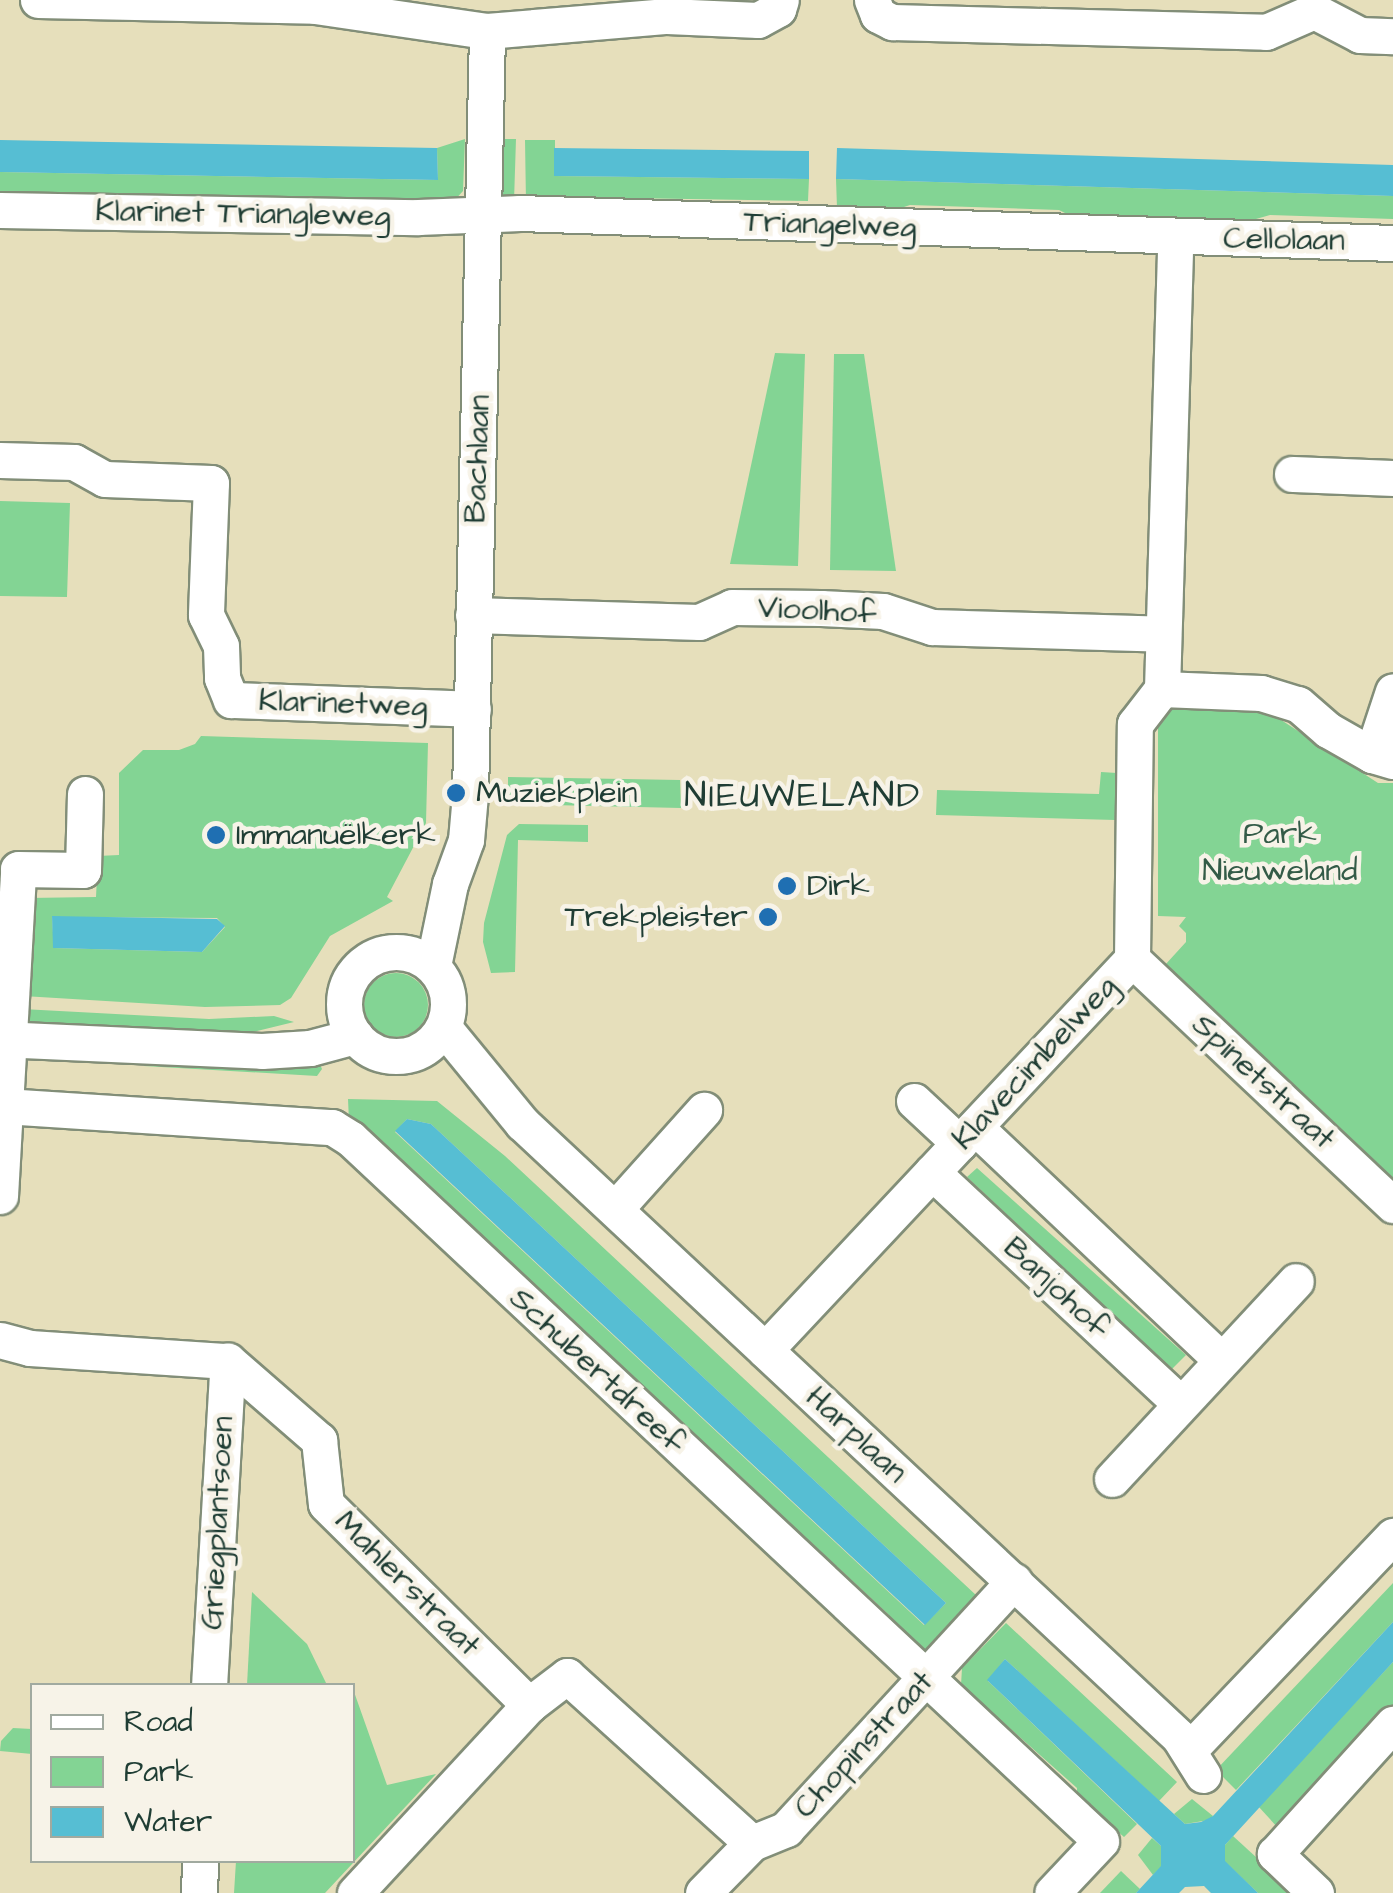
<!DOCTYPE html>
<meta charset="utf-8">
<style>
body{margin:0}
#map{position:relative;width:1393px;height:1893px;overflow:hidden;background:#e6dfbb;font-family:"Architects Daughter",sans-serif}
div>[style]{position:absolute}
.green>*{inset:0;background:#83d494}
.round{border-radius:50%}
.water>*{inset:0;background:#56bed3}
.roads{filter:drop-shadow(2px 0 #828e78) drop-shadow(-2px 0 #828e78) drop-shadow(0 2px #828e78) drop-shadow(0 -2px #828e78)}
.minor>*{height:35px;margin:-17.5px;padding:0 17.5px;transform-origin:17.5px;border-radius:17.5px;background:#fff}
.minor>.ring{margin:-17.5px;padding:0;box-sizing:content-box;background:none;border:35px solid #fff;border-radius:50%}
.dots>*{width:28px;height:28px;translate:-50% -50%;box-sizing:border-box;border:5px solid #f7f3e8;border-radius:50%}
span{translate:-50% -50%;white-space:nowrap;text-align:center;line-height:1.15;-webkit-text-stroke:9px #f7f3e8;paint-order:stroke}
.street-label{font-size:32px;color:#1f3d34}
.poi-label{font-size:32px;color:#1f3d34}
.left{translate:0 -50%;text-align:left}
.right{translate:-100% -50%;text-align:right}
.park-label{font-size:32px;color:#335b47}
.neighbourhood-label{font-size:35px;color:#1f3d34;letter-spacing:2.5px}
.legend{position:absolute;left:30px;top:1683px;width:325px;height:180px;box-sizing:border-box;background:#f7f3e8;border:2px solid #a1aaa0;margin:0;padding:12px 18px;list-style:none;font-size:30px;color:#1f3d34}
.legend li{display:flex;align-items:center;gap:20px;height:50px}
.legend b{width:50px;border:2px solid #a1aaa0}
</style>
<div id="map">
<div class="green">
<div style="clip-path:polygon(465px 139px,463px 191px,453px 202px,0 195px,0 172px,438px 180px,437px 148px)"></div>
<div style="clip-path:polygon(499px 139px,516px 139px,514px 201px,505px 202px,498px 190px)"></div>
<div style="clip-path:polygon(525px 140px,555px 140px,555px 176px,809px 179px,808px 201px,567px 197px,560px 206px,526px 203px)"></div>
<div style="clip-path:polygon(836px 179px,1393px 196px,1393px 219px,1270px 215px,1242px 223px,1071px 216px,1059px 210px,910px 205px,895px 210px,837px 208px)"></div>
<div style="clip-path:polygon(775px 353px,805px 354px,798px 566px,730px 564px)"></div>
<div style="clip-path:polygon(834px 354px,864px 354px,896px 571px,830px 570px)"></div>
<div style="clip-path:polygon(0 501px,70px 503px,67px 597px,0 596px)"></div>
<div style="clip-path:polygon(1158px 694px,1241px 694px,1378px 783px,1393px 783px,1393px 1180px,1165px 965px,1186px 942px,1186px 933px,1179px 926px,1186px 917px,1158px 916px)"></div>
<div style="clip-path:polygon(evenodd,201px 736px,428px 743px,426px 823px,387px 897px,393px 901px,330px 936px,291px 998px,280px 1005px,205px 1007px,23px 996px,28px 898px,96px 897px,98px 856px,119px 855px,119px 773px,143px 750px,179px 750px,195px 744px,201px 736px,52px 917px,217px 918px,225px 927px,202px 952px,54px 948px,52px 917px)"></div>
<div style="clip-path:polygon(1101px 772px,1117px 773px,1115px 820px,936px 815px,937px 790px,1099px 794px)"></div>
<div style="clip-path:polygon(508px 777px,680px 780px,681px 808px,508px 804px)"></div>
<div style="clip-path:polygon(519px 824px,588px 825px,588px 842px,518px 840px,515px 972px,491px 973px,483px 942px,484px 923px,507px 835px)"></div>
<div class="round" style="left:364px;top:973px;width:64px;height:64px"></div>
<div style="clip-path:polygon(22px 1009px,209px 1019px,274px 1016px,294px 1022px,224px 1039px,35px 1028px,26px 1021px)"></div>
<div style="clip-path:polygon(316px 1055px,322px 1069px,317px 1076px,144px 1066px,144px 1059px)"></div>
<div style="clip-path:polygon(evenodd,348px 1099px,437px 1101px,505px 1156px,977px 1596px,923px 1653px,889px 1627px,889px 1615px,804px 1536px,787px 1533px,749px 1498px,750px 1485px,696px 1436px,684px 1436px,599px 1358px,599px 1345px,544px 1293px,531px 1294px,493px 1258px,492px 1245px,402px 1161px,389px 1161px,349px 1122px,348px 1099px,407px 1119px,431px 1124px,946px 1603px,924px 1625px,395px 1132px,407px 1119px)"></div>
<div style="clip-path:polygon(977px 1168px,1186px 1355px,1171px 1370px,967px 1177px)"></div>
<div style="clip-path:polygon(1393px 1583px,1393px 1622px,1236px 1790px,1216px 1770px)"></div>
<div style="clip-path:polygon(252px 1592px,307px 1644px,327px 1685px,247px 1685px)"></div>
<div style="clip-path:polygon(1006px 1623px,1177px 1782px,1159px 1801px,1005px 1659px,988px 1681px,1137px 1824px,1124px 1837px,1077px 1796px,1077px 1788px,961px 1685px,962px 1668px)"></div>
<div style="clip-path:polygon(1393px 1662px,1393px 1708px,1279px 1829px,1258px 1806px)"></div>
<div style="clip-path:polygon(353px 1689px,387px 1785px,436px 1774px,325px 1893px,234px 1893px,236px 1861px,352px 1860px)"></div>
<div style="clip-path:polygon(13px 1728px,32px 1729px,32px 1754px,0 1751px,1px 1741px)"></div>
<div style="clip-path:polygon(1192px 1799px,1213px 1816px,1209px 1820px,1185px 1824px,1174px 1814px)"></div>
<div style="clip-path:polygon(1233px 1836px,1295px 1893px,1258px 1893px,1224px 1861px,1225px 1845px)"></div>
<div style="clip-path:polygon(1152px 1838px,1161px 1846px,1162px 1866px,1153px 1875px,1138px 1855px)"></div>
<div style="clip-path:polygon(1121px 1871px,1140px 1889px,1136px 1893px,1100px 1893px)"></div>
</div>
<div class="water">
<div style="clip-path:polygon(0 140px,437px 148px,438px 180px,0 172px)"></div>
<div style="clip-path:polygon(554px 148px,809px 151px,809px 179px,554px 176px)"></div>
<div style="clip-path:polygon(837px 148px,1393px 165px,1393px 196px,836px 179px)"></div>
<div style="clip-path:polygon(52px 916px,217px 919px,225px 926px,202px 952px,53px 948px)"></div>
<div style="clip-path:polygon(407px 1119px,431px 1124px,946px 1603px,925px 1625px,395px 1131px)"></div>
<div style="clip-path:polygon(1393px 1622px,1393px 1662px,1225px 1845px,1225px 1861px,1258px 1893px,1211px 1893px,1204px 1886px,1185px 1887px,1179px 1893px,1136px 1893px,1161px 1866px,1161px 1846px,987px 1680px,1005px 1659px,1174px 1814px,1185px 1824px,1201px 1822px,1213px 1816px)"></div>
</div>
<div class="roads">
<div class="minor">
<div style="left:38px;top:0;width:277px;rotate:1.2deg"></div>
<div style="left:315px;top:6px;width:174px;rotate:8.3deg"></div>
<div style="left:487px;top:31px;width:181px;rotate:-4.8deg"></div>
<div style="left:667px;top:16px;width:91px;rotate:2.5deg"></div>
<div style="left:758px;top:20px;width:23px;rotate:-29deg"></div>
<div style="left:778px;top:9px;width:9px;rotate:-72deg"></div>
<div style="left:872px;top:0;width:16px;rotate:68deg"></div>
<div style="left:878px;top:15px;width:16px;rotate:27deg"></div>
<div style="left:892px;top:22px;width:374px;rotate:1.5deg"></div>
<div style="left:1266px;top:32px;width:52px;rotate:-23.6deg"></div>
<div style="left:1314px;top:11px;width:52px;rotate:27.6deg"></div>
<div style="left:1360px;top:35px;width:33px;rotate:2deg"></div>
<div style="left:0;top:210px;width:418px;rotate:1deg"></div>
<div style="left:418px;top:217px;width:102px;rotate:-2.2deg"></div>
<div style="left:520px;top:213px;width:874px;rotate:1.97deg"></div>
<div style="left:0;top:460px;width:74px;rotate:1.5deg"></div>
<div style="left:74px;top:462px;width:35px;rotate:29deg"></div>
<div style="left:105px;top:479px;width:106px;rotate:2.2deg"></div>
<div style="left:211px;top:483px;width:132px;rotate:92.2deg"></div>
<div style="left:206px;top:615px;width:34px;rotate:64deg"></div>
<div style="left:221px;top:646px;width:32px;rotate:88deg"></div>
<div style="left:222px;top:678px;width:24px;rotate:68deg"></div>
<div style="left:231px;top:700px;width:242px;rotate:2.1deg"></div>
<div style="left:1292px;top:474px;width:101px;rotate:2.3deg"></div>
<div style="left:473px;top:615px;width:226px;rotate:1.8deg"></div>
<div style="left:699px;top:622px;width:36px;rotate:-24deg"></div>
<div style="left:732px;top:607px;width:89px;rotate:0.6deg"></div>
<div style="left:821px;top:608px;width:62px;rotate:2.8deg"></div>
<div style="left:883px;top:611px;width:52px;rotate:18.1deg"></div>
<div style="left:932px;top:627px;width:231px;rotate:1.7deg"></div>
<div style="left:1162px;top:689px;width:99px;rotate:2.3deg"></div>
<div style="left:1261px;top:693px;width:39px;rotate:17deg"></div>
<div style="left:1298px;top:704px;width:40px;rotate:41deg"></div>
<div style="left:1328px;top:730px;width:51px;rotate:29.6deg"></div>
<div style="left:1372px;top:755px;width:22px;rotate:16deg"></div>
<div style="left:1372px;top:755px;width:67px;rotate:-71.8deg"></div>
<div class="ring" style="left:344px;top:952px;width:69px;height:69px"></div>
<div style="left:1132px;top:959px;width:359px;rotate:43.3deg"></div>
<div style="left:433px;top:966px;width:84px;rotate:-78.3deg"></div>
<div style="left:450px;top:884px;width:47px;rotate:-70deg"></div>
<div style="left:466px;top:840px;width:46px;rotate:-85deg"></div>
<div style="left:470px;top:794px;width:763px;rotate:-88.72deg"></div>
<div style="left:444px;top:1028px;width:123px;rotate:50.6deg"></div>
<div style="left:522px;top:1123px;width:899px;rotate:43.06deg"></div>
<div style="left:1179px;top:1737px;width:45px;rotate:57.7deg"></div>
<div style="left:0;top:1039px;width:262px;rotate:2.6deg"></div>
<div style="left:262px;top:1051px;width:48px;rotate:-3.6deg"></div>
<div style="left:310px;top:1048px;width:47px;rotate:-14.9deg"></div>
<div style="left:914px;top:1101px;width:62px;rotate:43deg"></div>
<div style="left:4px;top:1106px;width:329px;rotate:3.7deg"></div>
<div style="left:332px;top:1127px;width:22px;rotate:32deg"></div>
<div style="left:351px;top:1139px;width:1027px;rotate:43.11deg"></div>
<div style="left:1101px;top:1841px;width:71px;rotate:133.3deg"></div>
<div style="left:975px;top:1127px;width:339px;rotate:43.4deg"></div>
<div style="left:932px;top:1172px;width:340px;rotate:43deg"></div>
<div style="left:0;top:1196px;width:327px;rotate:-86.8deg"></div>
<div style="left:18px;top:869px;width:65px;rotate:0.9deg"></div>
<div style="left:83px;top:870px;width:76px;rotate:-88.5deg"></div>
<div style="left:616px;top:1208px;width:132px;rotate:-48.1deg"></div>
<div style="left:0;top:1340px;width:31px;rotate:15deg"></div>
<div style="left:30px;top:1348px;width:198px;rotate:3.8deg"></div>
<div style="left:228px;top:1361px;width:121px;rotate:41deg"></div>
<div style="left:319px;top:1440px;width:64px;rotate:83.8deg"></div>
<div style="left:326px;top:1504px;width:286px;rotate:44.7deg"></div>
<div style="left:529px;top:1705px;width:48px;rotate:-37.3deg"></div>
<div style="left:567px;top:1676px;width:249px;rotate:42.1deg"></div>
<div style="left:765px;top:1350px;width:536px;rotate:-46.81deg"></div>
<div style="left:1132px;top:959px;width:235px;rotate:-89.3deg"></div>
<div style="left:1135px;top:724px;width:44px;rotate:-52.4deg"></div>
<div style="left:1162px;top:689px;width:451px;rotate:-88.3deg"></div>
<div style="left:1112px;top:1479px;width:270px;rotate:-47.1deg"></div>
<div style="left:209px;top:1686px;width:326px;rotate:-86.7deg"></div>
<div style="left:1189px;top:1750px;width:296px;rotate:-46.4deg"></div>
<div style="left:199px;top:1893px;width:33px;rotate:-88deg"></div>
<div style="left:355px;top:1893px;width:256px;rotate:-47.2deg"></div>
<div style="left:703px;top:1893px;width:70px;rotate:-45.6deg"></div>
<div style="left:752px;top:1843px;width:37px;rotate:-22deg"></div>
<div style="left:786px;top:1829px;width:337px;rotate:-47.4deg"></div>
<div style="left:1316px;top:1893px;width:57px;rotate:-136.4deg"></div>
<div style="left:1275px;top:1854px;width:176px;rotate:-47.8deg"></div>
</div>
</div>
<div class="dots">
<div style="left:456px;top:793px;background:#1f6fb2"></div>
<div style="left:216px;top:835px;background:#1f6fb2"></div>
<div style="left:787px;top:886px;background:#1f6fb2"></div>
<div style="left:768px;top:917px;background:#1f6fb2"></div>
</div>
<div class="street-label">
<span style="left:243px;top:214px;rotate:1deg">Klarinet Triangleweg</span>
<span style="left:830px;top:225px;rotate:2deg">Triangelweg</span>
<span style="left:1284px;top:240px;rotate:1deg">Cellolaan</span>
<span style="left:478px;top:459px;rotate:-88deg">Bachlaan</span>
<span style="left:817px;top:611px;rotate:3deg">Vioolhof</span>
<span style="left:343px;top:704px;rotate:2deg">Klarinetweg</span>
<span style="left:1035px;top:1063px;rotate:-47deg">Klavecimbelweg</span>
<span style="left:1263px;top:1082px;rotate:43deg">Spinetstraat</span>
<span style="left:1056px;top:1288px;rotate:43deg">Banjohof</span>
<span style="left:597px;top:1371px;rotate:43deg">Schubertdreef</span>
<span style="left:856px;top:1435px;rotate:43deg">Harplaan</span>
<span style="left:218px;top:1523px;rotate:-87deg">Griegplantsoen</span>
<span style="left:407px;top:1584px;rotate:45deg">Mahlerstraat</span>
<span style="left:864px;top:1745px;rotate:-47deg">Chopinstraat</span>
</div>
<div class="poi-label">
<span class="left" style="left:476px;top:793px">Muziekplein</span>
<span class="left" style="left:236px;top:835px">Immanuëlkerk</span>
<span class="left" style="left:807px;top:886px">Dirk</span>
<span class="right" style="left:748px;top:917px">Trekpleister</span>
</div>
<div class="park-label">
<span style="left:1280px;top:853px">Park<br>Nieuweland</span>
</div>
<div class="neighbourhood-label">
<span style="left:803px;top:796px">NIEUWELAND</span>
</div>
<ul class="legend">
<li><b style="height:12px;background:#fff"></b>Road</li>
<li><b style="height:28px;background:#83d494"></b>Park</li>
<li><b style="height:28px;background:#56bed3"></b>Water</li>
</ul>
</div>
